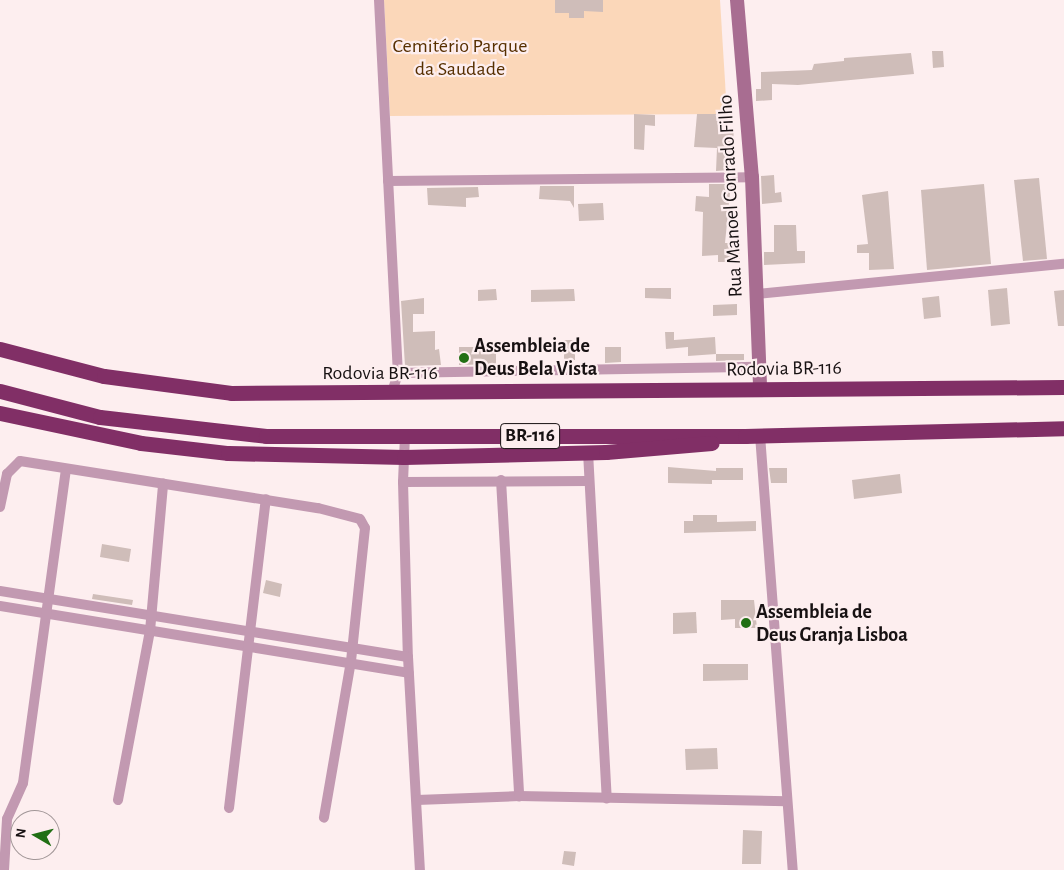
<!DOCTYPE html>
<meta charset="utf-8">
<style>
body{margin:0}
#map{position:relative;width:1064px;height:870px;overflow:hidden;background:#fdeeef;font-family:"Alegreya Sans",sans-serif}
div>[style]{position:absolute}
.green>*{inset:0;background:#fbd7b9}
.building>*{inset:0;background:#cfbdb9}
.street>*{height:10px;margin:-5px;padding:0 5px;transform-origin:5px;border-radius:5px;background:#c299b1}
.secondary>*{height:14px;margin:-7px;padding:0 7px;transform-origin:7px;border-radius:7px;background:#a86d91}
.highway>*{height:15px;margin:-7.5px;padding:0 7.5px;transform-origin:7.5px;border-radius:7.5px;background:#812f66}
.dots>*{width:14px;height:14px;translate:-50% -50%;box-sizing:border-box;border:2px solid #fdeeef;border-radius:50%}
span{translate:-50% -50%;white-space:nowrap;text-align:center;line-height:1.15;-webkit-text-stroke:4.5px #fdeeef;paint-order:stroke}
.shield-label span{padding:1px 4px;background:#fdeeef;border:1px solid;border-radius:4px;-webkit-text-stroke-width:0}
.shield-label{font-size:19px;color:#171112;font-weight:700}
.park-label{font-size:20px;color:#572f00}
.street-label{font-size:20px;color:#171112}
.poi-label{font-size:20px;color:#171112;font-weight:700}
.left{translate:0 -50%;text-align:left}
.north{position:absolute;left:10px;top:810px;width:50px;height:50px;box-sizing:border-box;background:#fdeeef;border:1px solid #a19697;border-radius:50%;rotate:278deg;font-size:14px;font-weight:700;line-height:20px;text-align:center;color:#171112}
.north::after{content:'';display:block;margin:auto;width:18px;height:22px;background:#216f14;clip-path:polygon(50% 0,100% 100%,50% 72%,0 100%)}
</style>
<div id="map">
<div class="green">
<div style="clip-path:polygon(384px 0,720px 0,727px 114px,390px 116px)"></div>
</div>
<div class="building">
<div style="clip-path:polygon(555px 0,603px 0,603px 12px,584px 11px,584px 18px,569px 18px,569px 13px,555px 13px)"></div>
<div style="clip-path:polygon(932px 51px,943px 51px,944px 67px,933px 68px)"></div>
<div style="clip-path:polygon(911px 53px,914px 74px,798px 85px,772px 84px,772px 100px,756px 101px,756px 89px,761px 89px,761px 72px,812px 70px,814px 64px,844px 61px,844px 58px)"></div>
<div style="clip-path:polygon(634px 114px,655px 115px,655px 126px,645px 125px,644px 150px,634px 149px)"></div>
<div style="clip-path:polygon(697px 114px,727px 114px,727px 129px,734px 130px,730px 170px,716px 171px,717px 148px,694px 147px)"></div>
<div style="clip-path:polygon(774px 175px,775px 193px,781px 192px,782px 202px,762px 204px,761px 176px)"></div>
<div style="clip-path:polygon(1039px 178px,1047px 259px,1023px 261px,1014px 180px)"></div>
<div style="clip-path:polygon(709px 184px,736px 184px,736px 193px,730px 193px,725px 243px,739px 243px,740px 262px,718px 262px,718px 255px,702px 256px,703px 212px,695px 211px,696px 196px,709px 197px)"></div>
<div style="clip-path:polygon(984px 184px,991px 264px,927px 270px,921px 190px)"></div>
<div style="clip-path:polygon(540px 186px,574px 186px,574px 208px,570px 201px,539px 199px)"></div>
<div style="clip-path:polygon(478px 187px,479px 197px,466px 198px,466px 207px,428px 205px,427px 188px)"></div>
<div style="clip-path:polygon(888px 191px,894px 269px,869px 270px,869px 253px,857px 253px,857px 245px,868px 244px,862px 195px)"></div>
<div style="clip-path:polygon(603px 203px,604px 220px,579px 221px,578px 204px)"></div>
<div style="clip-path:polygon(774px 225px,796px 225px,797px 251px,805px 251px,805px 263px,764px 265px,764px 252px,774px 252px)"></div>
<div style="clip-path:polygon(645px 288px,671px 288px,671px 299px,645px 298px)"></div>
<div style="clip-path:polygon(1007px 288px,1010px 324px,991px 326px,988px 290px)"></div>
<div style="clip-path:polygon(496px 289px,497px 300px,478px 301px,478px 290px)"></div>
<div style="clip-path:polygon(574px 289px,575px 301px,531px 302px,531px 290px)"></div>
<div style="clip-path:polygon(1064px 290px,1064px 326px,1058px 326px,1054px 291px)"></div>
<div style="clip-path:polygon(939px 296px,941px 317px,924px 319px,922px 298px)"></div>
<div style="clip-path:polygon(424px 298px,424px 314px,413px 314px,413px 332px,435px 331px,435px 350px,439px 349px,441px 365px,405px 366px,401px 301px)"></div>
<div style="clip-path:polygon(737px 304px,737px 315px,713px 316px,713px 305px)"></div>
<div style="clip-path:polygon(665px 332px,674px 332px,674px 340px,715px 337px,716px 354px,688px 356px,688px 347px,666px 349px)"></div>
<div style="clip-path:polygon(564px 340px,575px 340px,575px 360px,564px 360px)"></div>
<div style="clip-path:polygon(459px 347px,496px 347px,496px 364px,459px 365px)"></div>
<div style="clip-path:polygon(605px 347px,621px 347px,621px 362px,605px 363px)"></div>
<div style="clip-path:polygon(716px 354px,744px 354px,744px 360px,716px 361px)"></div>
<div style="clip-path:polygon(668px 467px,716px 471px,716px 468px,743px 468px,743px 480px,712px 480px,712px 484px,668px 483px)"></div>
<div style="clip-path:polygon(769px 468px,787px 468px,787px 483px,771px 483px)"></div>
<div style="clip-path:polygon(900px 474px,902px 493px,854px 499px,852px 480px)"></div>
<div style="clip-path:polygon(693px 515px,717px 515px,717px 522px,756px 521px,756px 531px,684px 533px,684px 521px,693px 521px)"></div>
<div style="clip-path:polygon(102px 544px,131px 549px,129px 562px,100px 557px)"></div>
<div style="clip-path:polygon(266px 580px,282px 584px,280px 597px,263px 593px)"></div>
<div style="clip-path:polygon(93px 594px,133px 600px,132px 605px,92px 599px)"></div>
<div style="clip-path:polygon(721px 600px,754px 600px,757px 628px,735px 628px,735px 619px,721px 620px)"></div>
<div style="clip-path:polygon(696px 612px,697px 633px,673px 634px,673px 613px)"></div>
<div style="clip-path:polygon(703px 664px,748px 664px,748px 680px,703px 681px)"></div>
<div style="clip-path:polygon(717px 748px,718px 769px,686px 770px,685px 749px)"></div>
<div style="clip-path:polygon(743px 830px,762px 831px,761px 864px,742px 864px)"></div>
<div style="clip-path:polygon(564px 851px,576px 852px,574px 866px,562px 864px)"></div>
</div>
<div class="street">
<div style="left:379px;top:0;width:373px;rotate:87.1deg"></div>
<div style="left:398px;top:373px;width:21px;rotate:107deg"></div>
<div style="left:388px;top:181px;width:364px;rotate:-0.6deg"></div>
<div style="left:756px;top:294px;width:309px;rotate:-5.6deg"></div>
<div style="left:398px;top:373px;width:361px;rotate:-1deg"></div>
<div style="left:760px;top:435px;width:436px;rotate:85.7deg"></div>
<div style="left:405px;top:436px;width:46px;rotate:92.5deg"></div>
<div style="left:403px;top:482px;width:175px;rotate:88.4deg"></div>
<div style="left:408px;top:657px;width:213px;rotate:86.8deg"></div>
<div style="left:588px;top:452px;width:347px;rotate:86.9deg"></div>
<div style="left:501px;top:480px;width:317px;rotate:86.7deg"></div>
<div style="left:403px;top:482px;width:185px;rotate:-0.3deg"></div>
<div style="left:0;top:507px;width:34px;rotate:-78deg"></div>
<div style="left:7px;top:474px;width:18px;rotate:-45deg"></div>
<div style="left:20px;top:461px;width:302px;rotate:9deg"></div>
<div style="left:318px;top:508px;width:43px;rotate:14.7deg"></div>
<div style="left:360px;top:519px;width:10px;rotate:61deg"></div>
<div style="left:365px;top:528px;width:134px;rotate:96deg"></div>
<div style="left:351px;top:661px;width:159px;rotate:99.8deg"></div>
<div style="left:0;top:591px;width:413px;rotate:9.2deg"></div>
<div style="left:0;top:606px;width:414px;rotate:9.3deg"></div>
<div style="left:118px;top:800px;width:172px;rotate:-79.3deg"></div>
<div style="left:150px;top:631px;width:148px;rotate:-84.9deg"></div>
<div style="left:417px;top:800px;width:102px;rotate:-2.2deg"></div>
<div style="left:519px;top:796px;width:268px;rotate:1.1deg"></div>
<div style="left:229px;top:808px;width:311px;rotate:-83.2deg"></div>
<div style="left:4px;top:870px;width:51px;rotate:-86.6deg"></div>
<div style="left:7px;top:819px;width:39px;rotate:-66deg"></div>
<div style="left:23px;top:783px;width:317px;rotate:-82.2deg"></div>
</div>
<div class="secondary">
<div style="left:737px;top:0;width:178px;rotate:85.2deg"></div>
<div style="left:752px;top:177px;width:212px;rotate:87.8deg"></div>
</div>
<div class="highway">
<div style="left:0;top:349px;width:107px;rotate:14.6deg"></div>
<div style="left:104px;top:376px;width:128px;rotate:7.6deg"></div>
<div style="left:231px;top:393px;width:833px;rotate:-0.41deg"></div>
<div style="left:0;top:391px;width:103px;rotate:14.6deg"></div>
<div style="left:100px;top:417px;width:167px;rotate:6.5deg"></div>
<div style="left:266px;top:436px;width:479px"></div>
<div style="left:745px;top:436px;width:319px;rotate:-1.4deg"></div>
<div style="left:0;top:413px;width:144px;rotate:12deg"></div>
<div style="left:141px;top:443px;width:88px;rotate:6.6deg"></div>
<div style="left:228px;top:453px;width:176px;rotate:1.3deg"></div>
<div style="left:404px;top:457px;width:202px;rotate:-1.4deg"></div>
<div style="left:606px;top:452px;width:106px;rotate:-4.9deg"></div>
</div>
<div class="dots">
<div style="left:464px;top:358px;background:#216f14"></div>
<div style="left:746px;top:623px;background:#216f14"></div>
</div>
<div class="shield-label">
<span style="left:530px;top:436px">BR-116</span>
</div>
<div class="park-label">
<span style="left:460px;top:58px">Cemitério Parque<br>da Saudade</span>
</div>
<div class="street-label">
<span style="left:731px;top:196px;rotate:-93deg">Rua Manoel Conrado Filho</span>
<span style="left:784px;top:369px;rotate:-1deg">Rodovia BR-116</span>
<span style="left:380px;top:373px">Rodovia BR-116</span>
</div>
<div class="poi-label">
<span class="left" style="left:474px;top:358px">Assembleia de<br>Deus Bela Vista</span>
<span class="left" style="left:756px;top:624px">Assembleia de<br>Deus Granja Lisboa</span>
</div>
<div class="north">N</div>
</div>
